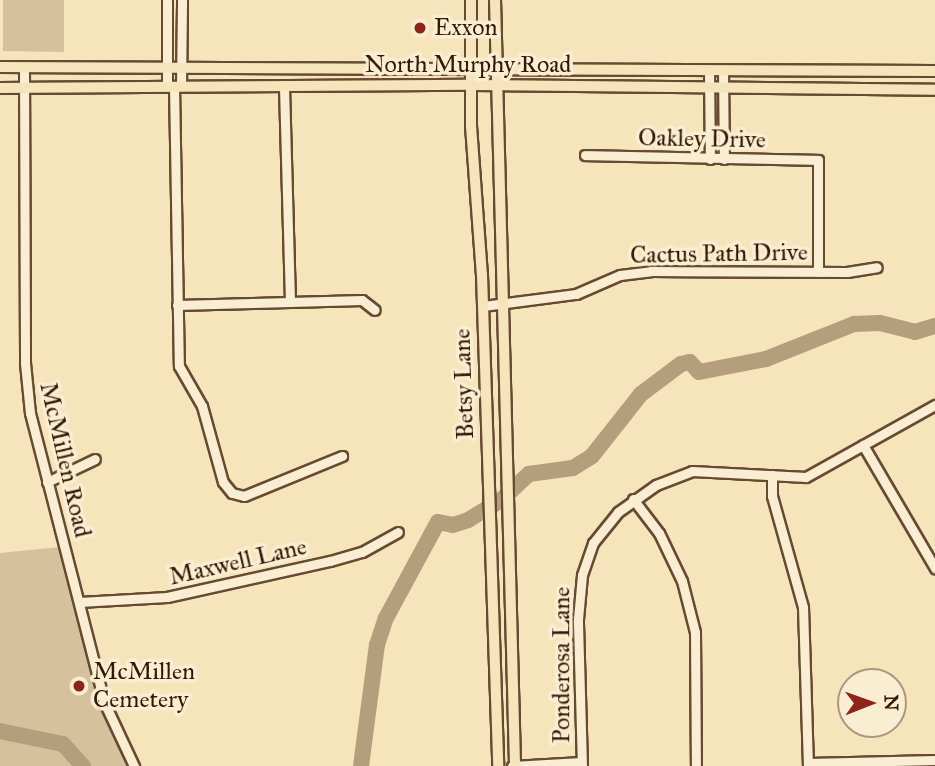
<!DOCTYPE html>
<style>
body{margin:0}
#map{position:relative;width:935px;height:766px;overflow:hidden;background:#f6e4ba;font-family:"IM FELL Great Primer",serif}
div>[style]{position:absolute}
.green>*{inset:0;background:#d5c19b}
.river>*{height:16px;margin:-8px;padding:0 8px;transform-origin:8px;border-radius:8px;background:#b59e7c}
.roads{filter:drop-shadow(2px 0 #664a32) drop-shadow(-2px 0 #664a32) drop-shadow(0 2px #664a32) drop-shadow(0 -2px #664a32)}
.minor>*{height:9px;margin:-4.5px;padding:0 4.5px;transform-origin:4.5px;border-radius:4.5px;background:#f9edd2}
.major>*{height:10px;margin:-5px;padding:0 5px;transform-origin:5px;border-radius:5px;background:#f6e4ba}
.dots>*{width:19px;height:19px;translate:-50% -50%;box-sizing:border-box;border:4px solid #f9edd2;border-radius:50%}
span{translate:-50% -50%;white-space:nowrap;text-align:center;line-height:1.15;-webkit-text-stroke:7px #f9edd2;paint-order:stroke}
.poi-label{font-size:24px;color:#361705}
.left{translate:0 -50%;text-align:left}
.street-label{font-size:24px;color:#361705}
.north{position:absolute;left:837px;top:668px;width:70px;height:70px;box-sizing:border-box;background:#f9edd2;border:2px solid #ab9780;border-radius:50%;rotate:89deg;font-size:19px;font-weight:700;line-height:28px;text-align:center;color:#361705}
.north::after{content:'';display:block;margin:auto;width:24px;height:32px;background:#8f2418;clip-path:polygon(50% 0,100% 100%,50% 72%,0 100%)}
</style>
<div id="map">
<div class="green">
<div style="clip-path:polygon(3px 0,64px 0,64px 52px,3px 51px)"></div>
<div style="clip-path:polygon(60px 547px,97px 699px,127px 766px,0 766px,0 553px)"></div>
</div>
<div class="river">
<div style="left:0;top:731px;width:64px;rotate:11.7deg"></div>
<div style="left:63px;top:744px;width:30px;rotate:48deg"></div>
<div style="left:361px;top:766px;width:122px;rotate:-82.5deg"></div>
<div style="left:377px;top:645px;width:28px;rotate:-72deg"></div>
<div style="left:386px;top:618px;width:109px;rotate:-61.6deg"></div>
<div style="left:438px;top:522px;width:15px;rotate:11deg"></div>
<div style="left:453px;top:525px;width:16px;rotate:-18deg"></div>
<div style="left:468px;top:520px;width:37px;rotate:-31deg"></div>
<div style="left:500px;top:501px;width:40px;rotate:-43deg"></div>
<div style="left:529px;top:474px;width:44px;rotate:-7.8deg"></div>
<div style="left:573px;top:468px;width:22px;rotate:-32deg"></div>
<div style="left:592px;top:456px;width:79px;rotate:-51.7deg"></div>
<div style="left:641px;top:394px;width:50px;rotate:-36.9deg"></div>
<div style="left:681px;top:364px;width:9px;rotate:-13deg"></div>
<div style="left:690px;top:362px;width:13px;rotate:48deg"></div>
<div style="left:699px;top:372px;width:68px;rotate:-11deg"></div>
<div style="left:766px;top:359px;width:95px;rotate:-21.7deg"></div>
<div style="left:854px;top:324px;width:26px;rotate:-2deg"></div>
<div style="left:880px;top:323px;width:36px;rotate:14deg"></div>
<div style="left:915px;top:332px;width:21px;rotate:-17deg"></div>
</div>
<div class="roads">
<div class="minor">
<div style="left:167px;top:0;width:86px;rotate:90deg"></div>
<div style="left:24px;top:67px;width:296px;rotate:89.8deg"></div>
<div style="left:25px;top:363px;width:50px;rotate:84.3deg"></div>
<div style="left:30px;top:413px;width:298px;rotate:75.6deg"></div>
<div style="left:104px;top:702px;width:71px;rotate:64.9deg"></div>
<div style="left:709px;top:70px;width:89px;rotate:89.4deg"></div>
<div style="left:723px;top:70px;width:89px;rotate:89.4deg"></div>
<div style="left:174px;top:86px;width:280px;rotate:89deg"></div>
<div style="left:179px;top:366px;width:46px;rotate:60.1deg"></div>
<div style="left:202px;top:406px;width:79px;rotate:74.6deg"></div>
<div style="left:223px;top:482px;width:14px;rotate:51deg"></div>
<div style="left:232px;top:493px;width:12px;rotate:14deg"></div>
<div style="left:244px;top:496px;width:106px;rotate:-22.2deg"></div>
<div style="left:181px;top:86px;width:86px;rotate:-89.3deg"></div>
<div style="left:585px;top:155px;width:233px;rotate:1.2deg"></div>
<div style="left:818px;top:160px;width:112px;rotate:90deg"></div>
<div style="left:290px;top:302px;width:72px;rotate:-1.6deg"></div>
<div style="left:362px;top:300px;width:16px;rotate:38deg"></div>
<div style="left:177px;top:305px;width:113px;rotate:-1.5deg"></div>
<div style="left:290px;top:302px;width:216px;rotate:-91.6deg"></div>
<div style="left:483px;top:306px;width:94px;rotate:-7.4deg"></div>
<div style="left:576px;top:294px;width:48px;rotate:-23.4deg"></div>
<div style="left:620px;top:275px;width:31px;rotate:-7deg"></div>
<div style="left:651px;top:271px;width:196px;rotate:0.3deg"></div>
<div style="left:847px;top:272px;width:30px;rotate:-9deg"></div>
<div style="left:863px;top:445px;width:143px;rotate:59.7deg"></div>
<div style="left:772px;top:475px;width:21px;rotate:90deg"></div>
<div style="left:772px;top:496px;width:115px;rotate:74.4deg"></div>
<div style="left:803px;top:607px;width:159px;rotate:88.2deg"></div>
<div style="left:47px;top:482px;width:53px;rotate:-25.6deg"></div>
<div style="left:633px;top:499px;width:43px;rotate:52.6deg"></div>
<div style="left:659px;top:533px;width:53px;rotate:64.4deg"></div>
<div style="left:682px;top:581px;width:53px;rotate:75.7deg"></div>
<div style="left:695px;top:632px;width:134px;rotate:89.6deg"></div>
<div style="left:79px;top:602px;width:88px;rotate:-3.3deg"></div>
<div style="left:167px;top:597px;width:167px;rotate:-12.5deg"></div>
<div style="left:330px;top:561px;width:33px;rotate:-16deg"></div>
<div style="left:362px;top:552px;width:41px;rotate:-29.1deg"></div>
<div style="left:808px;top:763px;width:127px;rotate:-1.4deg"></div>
<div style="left:512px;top:766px;width:69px;rotate:-3.3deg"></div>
<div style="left:582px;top:766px;width:147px;rotate:-91.6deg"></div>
<div style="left:578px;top:619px;width:44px;rotate:-84.8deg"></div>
<div style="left:582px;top:575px;width:34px;rotate:-71deg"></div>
<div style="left:593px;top:543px;width:40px;rotate:-51deg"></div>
<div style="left:618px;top:512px;width:47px;rotate:-35.4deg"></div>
<div style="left:656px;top:485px;width:39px;rotate:-21deg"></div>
<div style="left:692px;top:471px;width:114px;rotate:3deg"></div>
<div style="left:806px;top:477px;width:148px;rotate:-29.2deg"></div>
</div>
<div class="major">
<div style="left:471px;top:0;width:126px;rotate:90deg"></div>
<div style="left:471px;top:126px;width:149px;rotate:85.8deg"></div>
<div style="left:482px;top:275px;width:491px;rotate:88.1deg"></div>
<div style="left:495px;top:0;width:766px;rotate:88.5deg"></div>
<div style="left:0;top:67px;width:935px;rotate:0.25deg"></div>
<div style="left:0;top:88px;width:471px;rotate:-0.4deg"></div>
<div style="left:471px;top:85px;width:464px;rotate:0.6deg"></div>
</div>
</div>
<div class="dots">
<div style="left:420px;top:28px;background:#8f2418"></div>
<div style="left:79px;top:686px;background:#8f2418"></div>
</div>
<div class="poi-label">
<span class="left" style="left:434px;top:28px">Exxon</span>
<span class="left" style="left:93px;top:686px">McMillen<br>Cemetery</span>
</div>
<div class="street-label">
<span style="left:468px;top:65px">North Murphy Road</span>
<span style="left:702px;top:139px;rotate:1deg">Oakley Drive</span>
<span style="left:719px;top:254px;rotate:-1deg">Cactus Path Drive</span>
<span style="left:464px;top:384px;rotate:-92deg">Betsy Lane</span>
<span style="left:65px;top:460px;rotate:77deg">McMillen Road</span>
<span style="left:238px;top:562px;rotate:-13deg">Maxwell Lane</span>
<span style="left:562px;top:665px;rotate:-90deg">Ponderosa Lane</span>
</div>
<div class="north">N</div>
</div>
